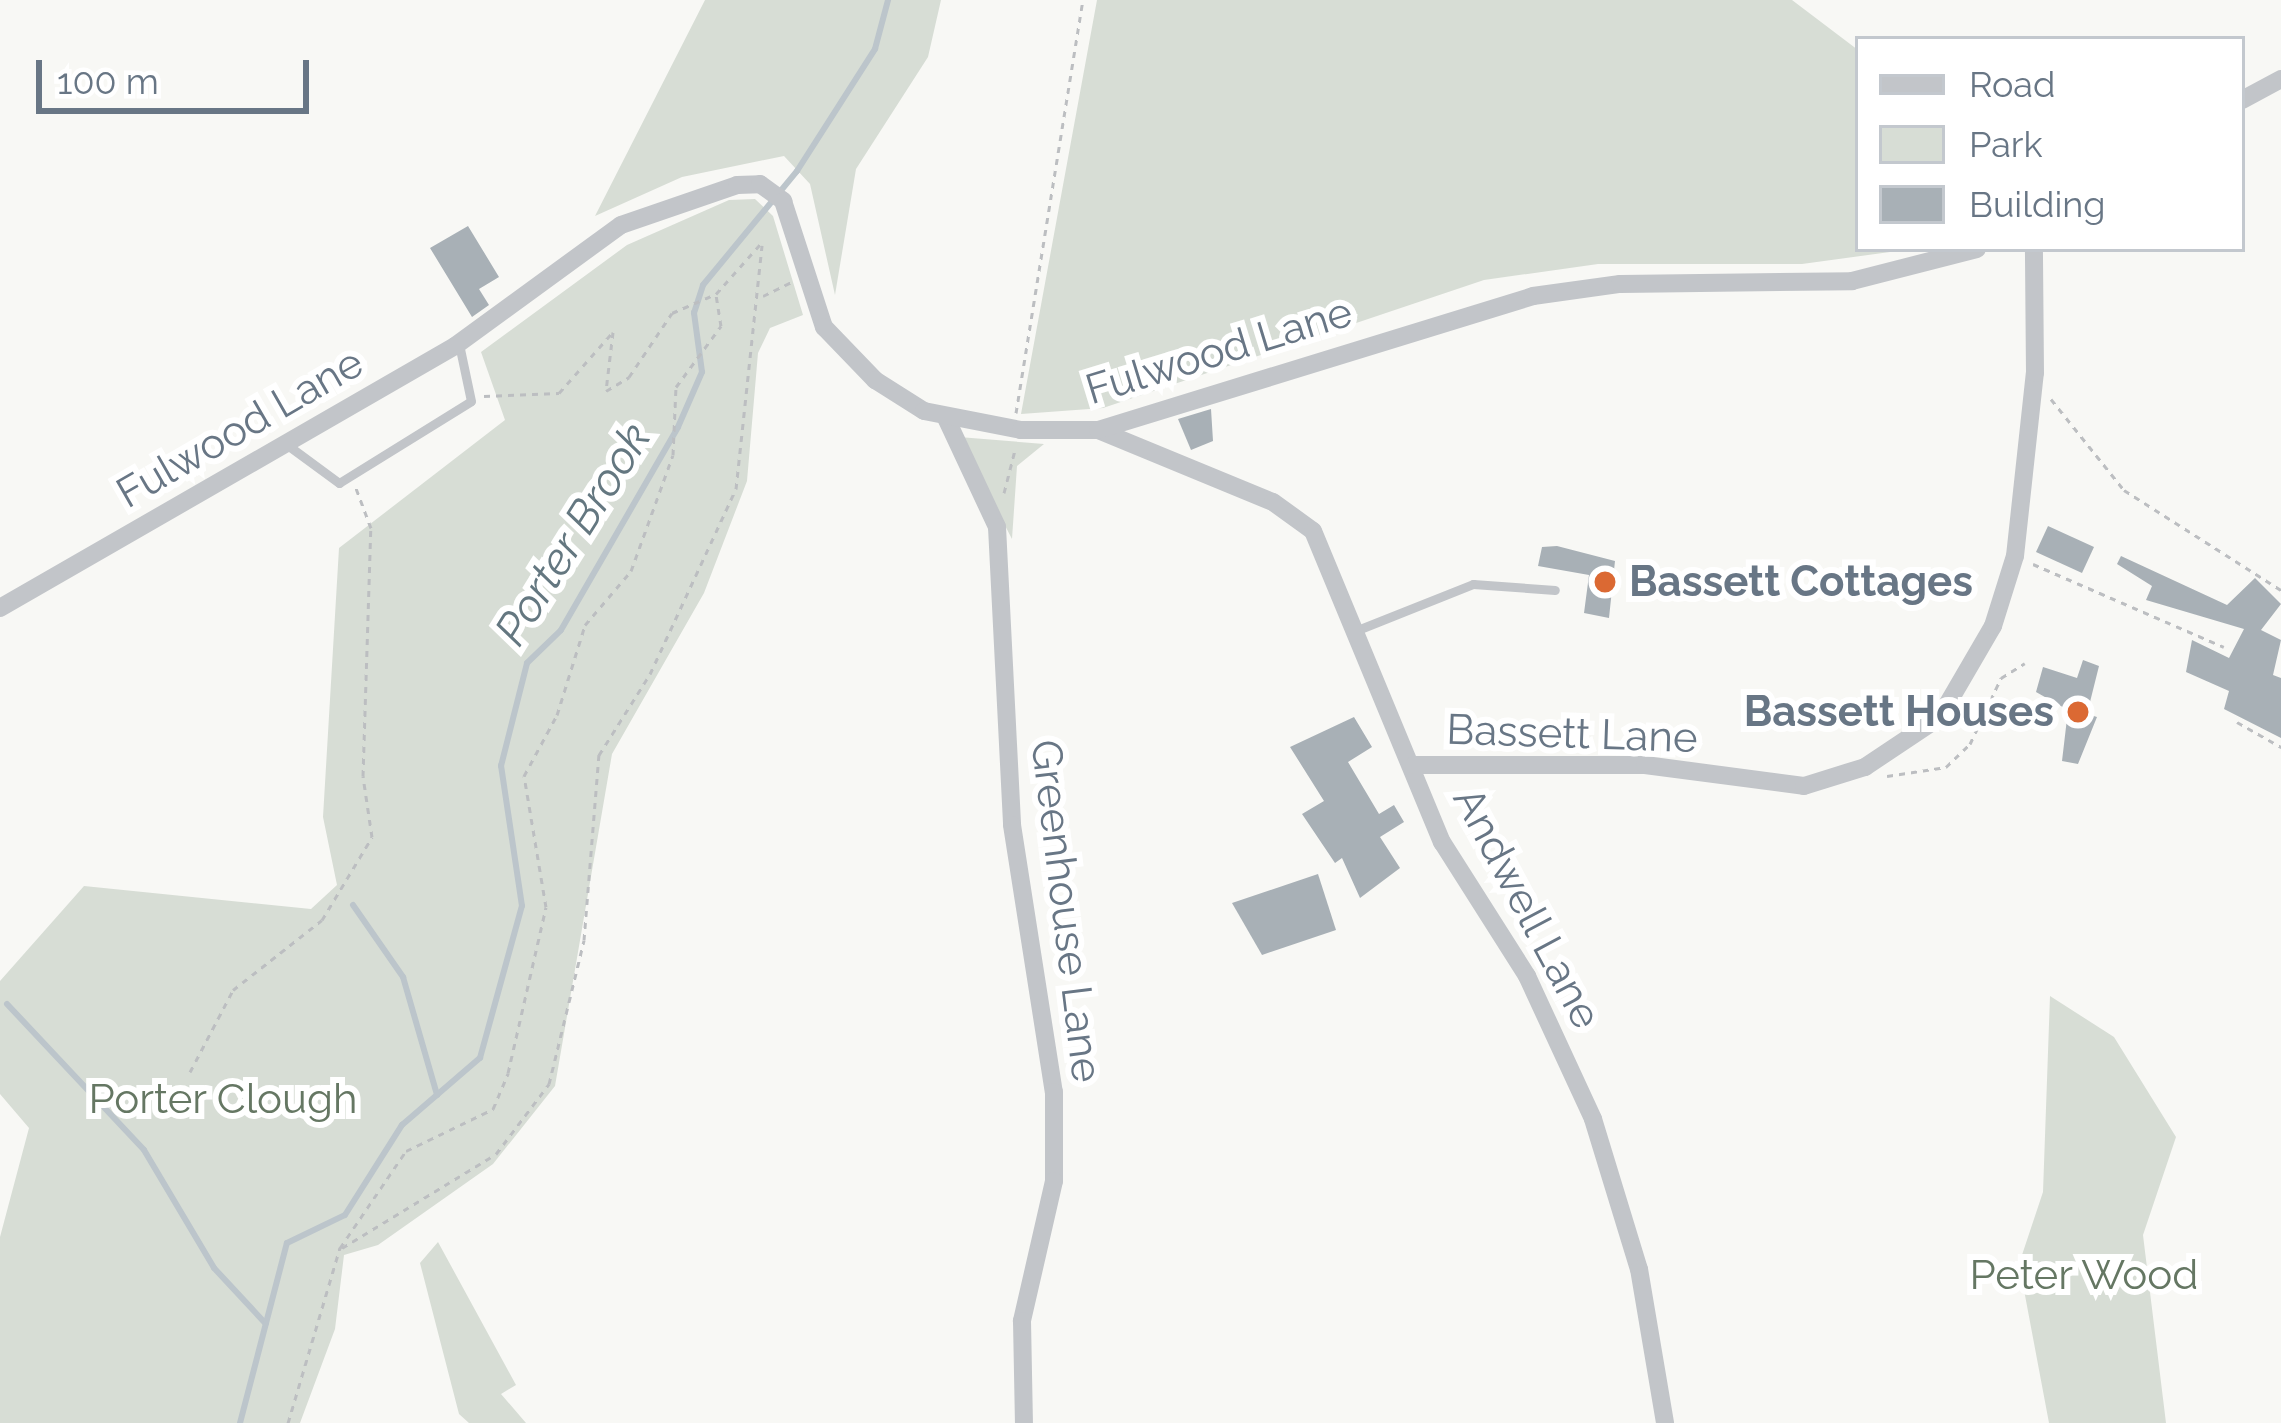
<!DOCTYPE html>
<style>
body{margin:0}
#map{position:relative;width:2281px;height:1423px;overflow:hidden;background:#f8f8f5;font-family:Raleway,sans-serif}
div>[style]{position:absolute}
.green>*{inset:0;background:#d7ddd5}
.stream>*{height:6px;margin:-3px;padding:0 3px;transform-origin:3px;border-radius:3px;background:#bcc5cb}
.building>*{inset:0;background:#a8b0b6}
.path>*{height:3px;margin-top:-1.5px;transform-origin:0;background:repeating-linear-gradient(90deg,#bcbec1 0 6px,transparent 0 12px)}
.lane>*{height:9px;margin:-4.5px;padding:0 4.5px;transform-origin:4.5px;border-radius:4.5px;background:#c2c5c9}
.street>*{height:18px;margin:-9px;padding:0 9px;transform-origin:9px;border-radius:9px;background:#c2c5c9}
.dots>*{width:33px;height:33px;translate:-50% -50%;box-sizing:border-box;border:6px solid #fff;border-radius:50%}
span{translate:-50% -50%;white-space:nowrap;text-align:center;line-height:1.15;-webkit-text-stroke:12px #fff;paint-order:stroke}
.street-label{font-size:42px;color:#687685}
.poi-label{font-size:42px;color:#687685;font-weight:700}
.left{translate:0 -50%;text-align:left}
.right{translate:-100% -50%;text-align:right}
.park-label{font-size:42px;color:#657763}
.water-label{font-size:45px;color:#647780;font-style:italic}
.legend{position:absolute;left:1855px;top:36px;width:390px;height:216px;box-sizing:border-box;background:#fff;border:3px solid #c3c8ce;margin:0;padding:15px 21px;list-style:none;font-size:36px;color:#687685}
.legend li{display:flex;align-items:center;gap:24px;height:60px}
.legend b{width:60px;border:3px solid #c3c8ce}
.scale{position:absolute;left:36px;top:60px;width:273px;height:54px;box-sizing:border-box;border:6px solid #687685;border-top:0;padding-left:15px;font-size:36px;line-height:42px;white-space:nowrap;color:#687685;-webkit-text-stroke:9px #fff;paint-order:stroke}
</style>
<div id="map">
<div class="green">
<div style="clip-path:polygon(705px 0,941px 0,928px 57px,856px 169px,835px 295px,810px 184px,784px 156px,682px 177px,595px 216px)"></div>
<div style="clip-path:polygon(1097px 0,1792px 0,1858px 50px,1858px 249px,1912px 249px,1802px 264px,1598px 264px,1484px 280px,1103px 408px,1021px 414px)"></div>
<div style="clip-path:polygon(755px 199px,773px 216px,803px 315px,770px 328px,758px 353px,747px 481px,704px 593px,612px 754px,555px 1086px,493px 1164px,378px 1245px,344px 1255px,335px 1329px,300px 1423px,0 1423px,0 1237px,29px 1128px,0 1094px,0 981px,84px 886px,311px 909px,337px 885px,323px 817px,339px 548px,505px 420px,481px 352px,627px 245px,729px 200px)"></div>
<div style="clip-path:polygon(959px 437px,1044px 444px,1017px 466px,1012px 539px)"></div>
<div style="clip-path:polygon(2050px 996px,2114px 1037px,2176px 1137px,2143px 1235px,2166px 1423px,2049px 1423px,2024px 1290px,2010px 1291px,2043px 1192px)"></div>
<div style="clip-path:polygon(438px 1242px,516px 1385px,501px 1394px,526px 1423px,469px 1423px,459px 1414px,420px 1263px)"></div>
</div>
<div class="stream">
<div style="left:353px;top:905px;width:88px;rotate:55.2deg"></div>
<div style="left:403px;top:977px;width:123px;rotate:73.9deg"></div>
<div style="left:7px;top:1004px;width:200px;rotate:46.8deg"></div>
<div style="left:144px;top:1150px;width:137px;rotate:59.3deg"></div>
<div style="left:214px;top:1268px;width:76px;rotate:47.1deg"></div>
<div style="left:240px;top:1423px;width:186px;rotate:-75.4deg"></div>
<div style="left:287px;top:1243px;width:64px;rotate:-25.8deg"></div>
<div style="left:345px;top:1215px;width:107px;rotate:-57.7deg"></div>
<div style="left:402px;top:1125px;width:103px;rotate:-40.7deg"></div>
<div style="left:480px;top:1058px;width:158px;rotate:-74.6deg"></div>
<div style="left:522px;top:906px;width:142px;rotate:-98.5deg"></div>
<div style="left:501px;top:766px;width:106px;rotate:-75.8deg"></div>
<div style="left:527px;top:663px;width:47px;rotate:-44.1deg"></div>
<div style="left:561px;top:630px;width:234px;rotate:-60deg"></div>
<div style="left:678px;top:427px;width:60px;rotate:-66.4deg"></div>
<div style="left:702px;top:372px;width:60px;rotate:-97.7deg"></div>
<div style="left:694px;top:313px;width:29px;rotate:-72deg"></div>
<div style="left:703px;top:285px;width:148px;rotate:-50.5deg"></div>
<div style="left:797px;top:171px;width:145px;rotate:-57.4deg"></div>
<div style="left:875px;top:49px;width:51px;rotate:-75.1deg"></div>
</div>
<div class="building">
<div style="clip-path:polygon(468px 226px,499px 277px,479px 289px,489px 305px,472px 317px,430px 248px)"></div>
<div style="clip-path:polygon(1211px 409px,1213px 441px,1191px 450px,1178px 419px)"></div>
<div style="clip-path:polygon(2048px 526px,2094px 547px,2082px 573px,2036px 552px)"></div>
<div style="clip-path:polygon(1557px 546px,1615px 561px,1609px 618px,1584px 613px,1589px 575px,1538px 566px,1542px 547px)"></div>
<div style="clip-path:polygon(2121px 556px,2227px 605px,2255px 578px,2281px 604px,2261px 630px,2281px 640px,2273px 675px,2281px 678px,2281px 738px,2224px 709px,2229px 691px,2186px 672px,2192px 640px,2229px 658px,2244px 629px,2146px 600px,2152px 586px,2117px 564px)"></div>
<div style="clip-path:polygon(2083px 660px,2099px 666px,2087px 714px,2097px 717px,2078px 764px,2062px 761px,2068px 710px,2036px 692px,2043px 667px,2077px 678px)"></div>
<div style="clip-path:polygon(1354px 717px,1372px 747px,1348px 762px,1379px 814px,1394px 805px,1404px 822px,1380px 837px,1400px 868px,1360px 898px,1342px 858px,1335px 863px,1302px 814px,1324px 801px,1290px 747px)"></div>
<div style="clip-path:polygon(1318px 874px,1336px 930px,1262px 955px,1232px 903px)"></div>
</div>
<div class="path">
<div style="left:763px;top:296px;width:32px;rotate:-26deg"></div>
<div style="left:613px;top:332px;width:59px;rotate:96.8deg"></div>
<div style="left:606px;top:391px;width:27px;rotate:-31deg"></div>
<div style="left:629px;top:377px;width:77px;rotate:-56.1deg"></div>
<div style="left:672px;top:313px;width:48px;rotate:-23.4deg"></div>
<div style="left:484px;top:396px;width:75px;rotate:-2.3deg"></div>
<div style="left:559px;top:393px;width:81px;rotate:-48.5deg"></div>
<div style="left:2051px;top:399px;width:117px;rotate:51.3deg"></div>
<div style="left:2124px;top:490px;width:186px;rotate:32.5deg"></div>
<div style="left:1016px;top:413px;width:418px;rotate:-80.8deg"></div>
<div style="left:1004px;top:493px;width:44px;rotate:-75.7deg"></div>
<div style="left:2033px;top:564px;width:208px;rotate:23.5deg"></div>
<div style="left:2237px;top:722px;width:51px;rotate:29.6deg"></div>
<div style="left:1887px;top:776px;width:60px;rotate:-8.7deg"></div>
<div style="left:1946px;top:767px;width:33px;rotate:-44deg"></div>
<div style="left:1970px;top:744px;width:73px;rotate:-64.8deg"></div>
<div style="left:2001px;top:678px;width:28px;rotate:-32deg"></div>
<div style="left:190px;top:1072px;width:93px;rotate:-62.3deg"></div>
<div style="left:233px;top:990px;width:113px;rotate:-38.2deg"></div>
<div style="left:322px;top:920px;width:97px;rotate:-58.9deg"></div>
<div style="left:372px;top:837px;width:62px;rotate:-98.4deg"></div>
<div style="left:363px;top:776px;width:248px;rotate:-88.2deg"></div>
<div style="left:371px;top:528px;width:43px;rotate:-110.6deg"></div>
<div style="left:342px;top:1248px;width:180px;rotate:-31.4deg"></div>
<div style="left:496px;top:1154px;width:88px;rotate:-52.9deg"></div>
<div style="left:549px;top:1084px;width:148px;rotate:-76.3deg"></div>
<div style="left:584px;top:940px;width:186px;rotate:-85.4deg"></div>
<div style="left:599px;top:755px;width:96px;rotate:-57.8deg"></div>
<div style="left:650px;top:674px;width:204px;rotate:-65.1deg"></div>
<div style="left:736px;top:489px;width:245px;rotate:-83.9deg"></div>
<div style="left:288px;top:1423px;width:183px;rotate:-73.5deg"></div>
<div style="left:340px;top:1248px;width:117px;rotate:-55.8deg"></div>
<div style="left:406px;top:1151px;width:97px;rotate:-25.8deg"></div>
<div style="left:493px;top:1109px;width:39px;rotate:-67deg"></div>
<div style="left:508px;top:1073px;width:170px;rotate:-77.1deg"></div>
<div style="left:546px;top:907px;width:133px;rotate:-99.5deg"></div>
<div style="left:524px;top:776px;width:69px;rotate:-61.6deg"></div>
<div style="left:557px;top:715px;width:94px;rotate:-72.7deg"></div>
<div style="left:585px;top:625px;width:71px;rotate:-49.6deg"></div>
<div style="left:631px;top:571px;width:123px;rotate:-70.1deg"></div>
<div style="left:673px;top:455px;width:68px;rotate:-87.5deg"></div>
<div style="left:676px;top:387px;width:76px;rotate:-53.6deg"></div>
<div style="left:721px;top:326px;width:32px;rotate:-99deg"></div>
<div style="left:716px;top:294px;width:71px;rotate:-48.4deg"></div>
</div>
<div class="lane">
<div style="left:286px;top:444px;width:66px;rotate:36.3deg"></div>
<div style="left:339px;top:483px;width:155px;rotate:-31.8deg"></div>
<div style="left:471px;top:401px;width:58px;rotate:-101.9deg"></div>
<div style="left:1360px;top:629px;width:122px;rotate:-21.7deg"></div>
<div style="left:1473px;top:584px;width:82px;rotate:4.2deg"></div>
</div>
<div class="street">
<div style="left:2242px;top:100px;width:44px;rotate:-28.3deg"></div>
<div style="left:946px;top:418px;width:120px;rotate:64.9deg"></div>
<div style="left:997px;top:527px;width:298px;rotate:87.1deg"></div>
<div style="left:1012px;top:825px;width:270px;rotate:81.1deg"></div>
<div style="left:1054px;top:1092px;width:89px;rotate:90deg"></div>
<div style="left:1054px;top:1181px;width:144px;rotate:102.9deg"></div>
<div style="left:1022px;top:1321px;width:102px;rotate:88.9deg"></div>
<div style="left:1098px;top:430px;width:189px;rotate:22.4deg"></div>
<div style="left:1273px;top:502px;width:49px;rotate:35.9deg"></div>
<div style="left:1313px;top:531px;width:337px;rotate:67.5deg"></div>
<div style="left:1442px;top:842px;width:159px;rotate:57.6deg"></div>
<div style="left:1527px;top:976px;width:157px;rotate:65.2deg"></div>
<div style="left:1593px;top:1119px;width:157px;rotate:73deg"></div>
<div style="left:1639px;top:1269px;width:156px;rotate:80.4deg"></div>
<div style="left:0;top:608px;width:525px;rotate:-29.93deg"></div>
<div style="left:455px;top:346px;width:205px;rotate:-36.1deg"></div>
<div style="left:621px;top:225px;width:123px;rotate:-19deg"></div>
<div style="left:737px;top:185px;width:23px;rotate:-2deg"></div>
<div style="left:760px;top:184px;width:29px;rotate:36deg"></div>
<div style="left:783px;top:201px;width:133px;rotate:72deg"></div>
<div style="left:824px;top:327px;width:74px;rotate:46.1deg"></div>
<div style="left:875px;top:380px;width:58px;rotate:32.3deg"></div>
<div style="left:924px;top:411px;width:99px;rotate:11.1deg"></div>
<div style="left:1021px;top:430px;width:77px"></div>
<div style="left:1098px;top:430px;width:455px;rotate:-17.1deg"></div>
<div style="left:1533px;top:296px;width:88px;rotate:-7.9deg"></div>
<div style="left:1620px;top:284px;width:232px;rotate:-0.7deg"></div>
<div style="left:1852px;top:281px;width:129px;rotate:-14.4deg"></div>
<div style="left:1414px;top:765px;width:231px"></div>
<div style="left:1645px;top:765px;width:160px;rotate:7.5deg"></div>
<div style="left:1804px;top:786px;width:64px;rotate:-17.3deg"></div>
<div style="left:1865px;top:767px;width:90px;rotate:-33.7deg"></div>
<div style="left:1940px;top:717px;width:105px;rotate:-59.8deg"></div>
<div style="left:1993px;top:626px;width:73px;rotate:-72.6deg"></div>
<div style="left:2015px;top:556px;width:184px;rotate:-83.8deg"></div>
<div style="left:2035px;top:373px;width:124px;rotate:-90.5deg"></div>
</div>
<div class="dots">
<div style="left:1605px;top:582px;background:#db6933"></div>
<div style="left:2078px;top:712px;background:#db6933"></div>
</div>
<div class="street-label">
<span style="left:1219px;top:351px;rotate:-17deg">Fulwood Lane</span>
<span style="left:240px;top:428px;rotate:-30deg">Fulwood Lane</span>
<span style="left:1572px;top:734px;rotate:2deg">Bassett Lane</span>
<span style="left:1527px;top:908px;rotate:62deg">Andwell Lane</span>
<span style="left:1066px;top:911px;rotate:83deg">Greenhouse Lane</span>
</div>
<div class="poi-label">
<span class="left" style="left:1629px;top:582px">Bassett Cottages</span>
<span class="right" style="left:2054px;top:712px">Bassett Houses</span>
</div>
<div class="park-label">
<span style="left:223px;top:1099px">Porter Clough</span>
<span style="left:2084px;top:1275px">Peter Wood</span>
</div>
<div class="water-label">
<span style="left:573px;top:534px;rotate:-58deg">Porter Brook</span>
</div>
<ul class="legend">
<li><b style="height:15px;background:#c2c5c9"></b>Road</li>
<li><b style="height:33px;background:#d7ddd5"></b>Park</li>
<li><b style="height:33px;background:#a8b0b6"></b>Building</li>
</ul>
<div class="scale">100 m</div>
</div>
